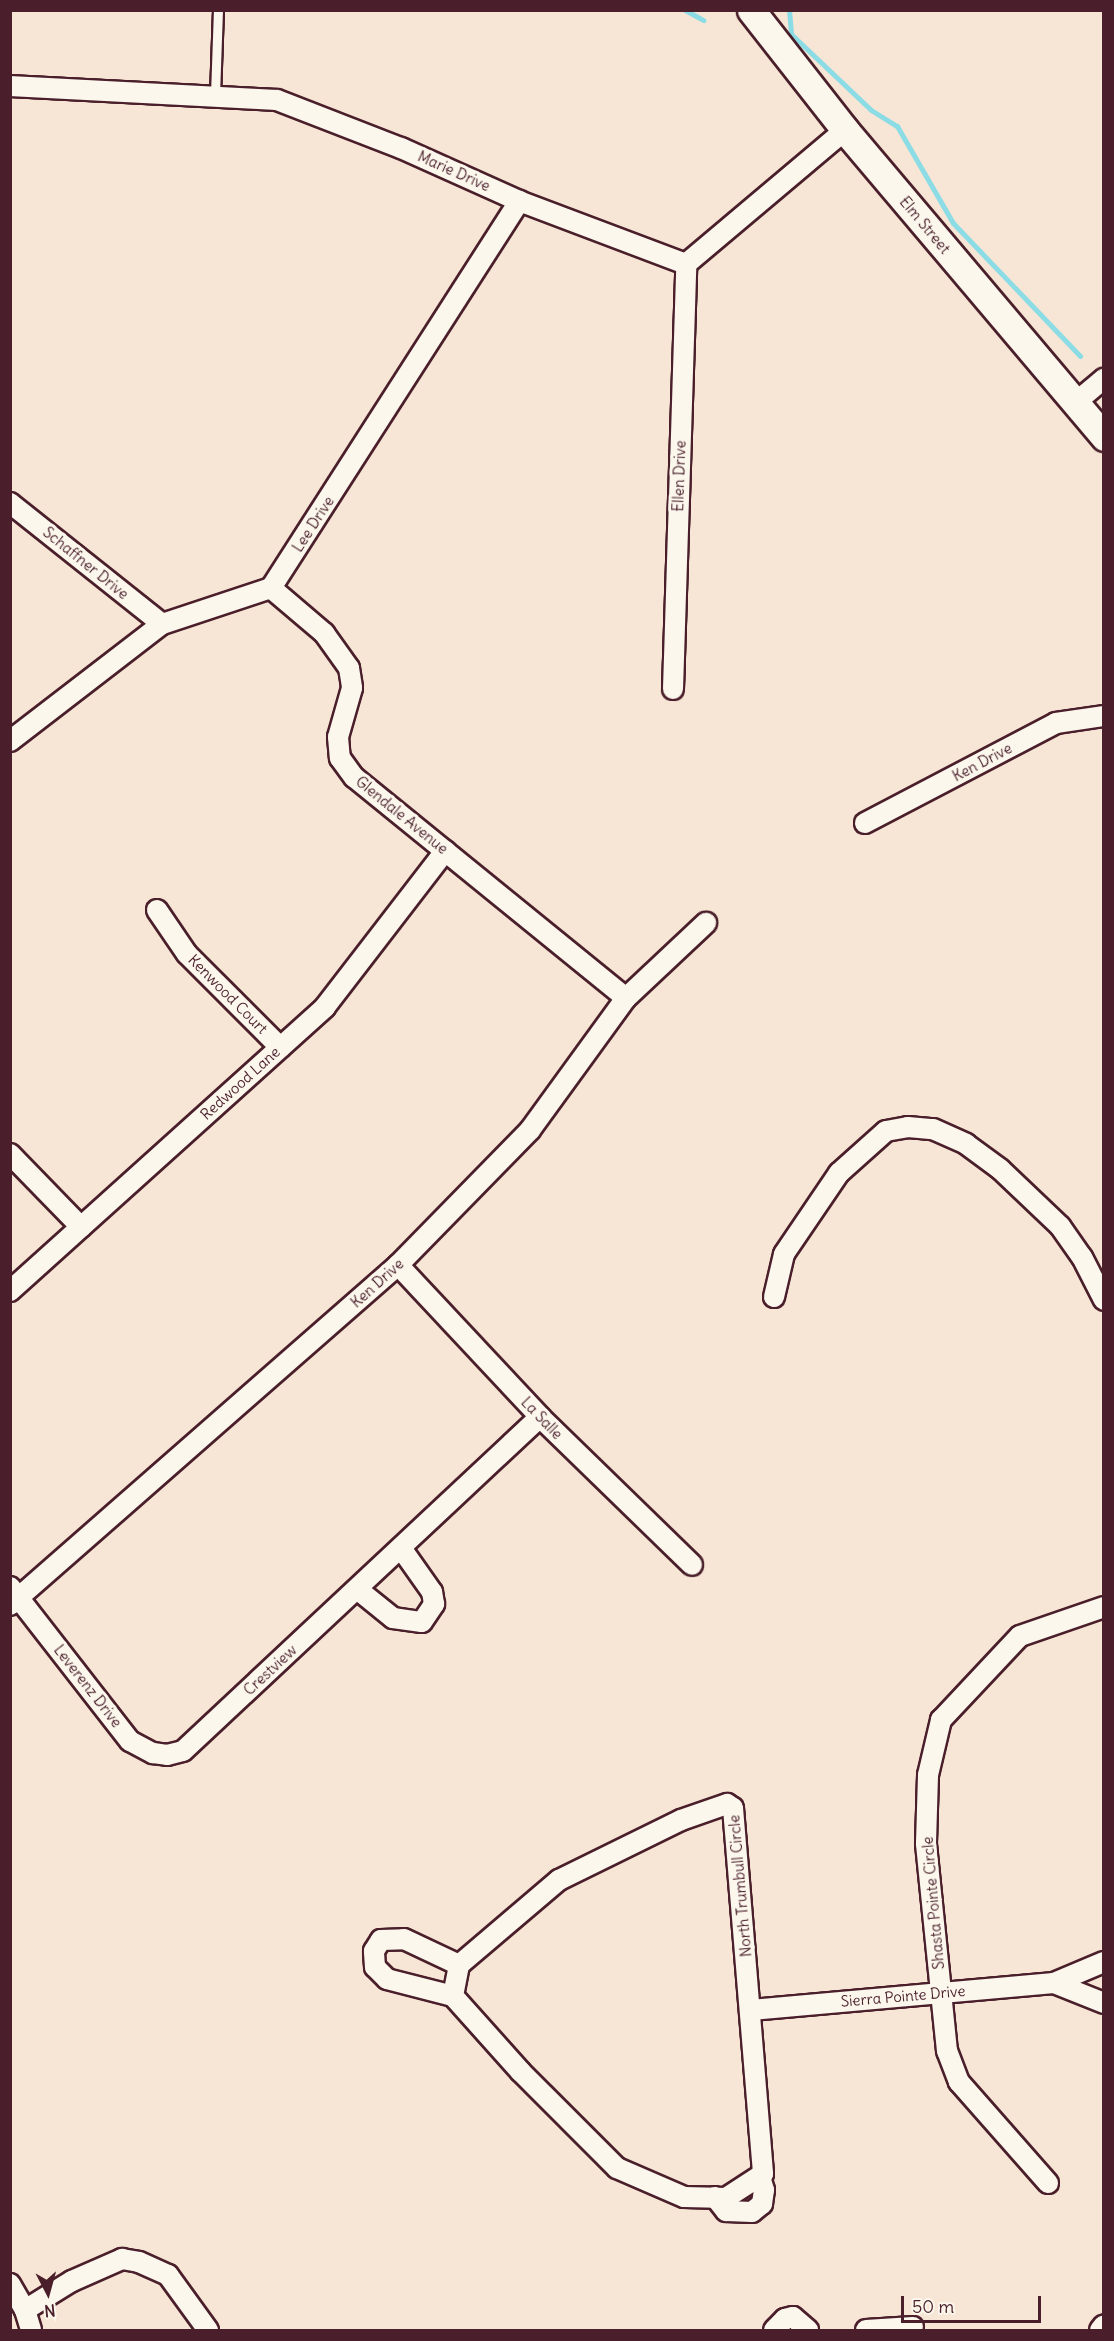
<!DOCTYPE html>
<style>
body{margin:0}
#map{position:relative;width:1114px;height:2341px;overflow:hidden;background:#f7e6d5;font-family:Delius,sans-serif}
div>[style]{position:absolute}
.stream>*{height:5px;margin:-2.5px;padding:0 2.5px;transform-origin:2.5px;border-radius:2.5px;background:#8cdce6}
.roads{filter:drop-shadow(2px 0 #4a1f2b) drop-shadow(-2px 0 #4a1f2b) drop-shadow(0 2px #4a1f2b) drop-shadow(0 -2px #4a1f2b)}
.lane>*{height:9px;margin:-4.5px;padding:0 4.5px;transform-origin:4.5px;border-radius:4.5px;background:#fbf7ec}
.street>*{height:20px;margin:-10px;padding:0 10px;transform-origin:10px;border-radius:10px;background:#fbf7ec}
.secondary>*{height:27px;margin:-13.5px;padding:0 13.5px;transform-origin:13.5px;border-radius:13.5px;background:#fbf7ec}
span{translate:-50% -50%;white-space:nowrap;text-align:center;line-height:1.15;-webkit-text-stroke:6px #fbf7ec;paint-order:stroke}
.street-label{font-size:15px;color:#4a1f2b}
.frame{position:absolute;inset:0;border:12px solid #4a1f2b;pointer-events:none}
.north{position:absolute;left:18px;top:2263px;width:60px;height:60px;-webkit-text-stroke:4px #fbf7ec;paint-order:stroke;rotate:174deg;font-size:16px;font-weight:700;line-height:24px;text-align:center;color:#4a1f2b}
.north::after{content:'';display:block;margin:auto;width:21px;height:27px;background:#4a1f2b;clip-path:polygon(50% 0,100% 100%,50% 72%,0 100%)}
.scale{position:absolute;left:901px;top:2296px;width:140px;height:27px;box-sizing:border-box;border:3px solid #4a1f2b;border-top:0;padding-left:8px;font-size:18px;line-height:21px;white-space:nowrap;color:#4a1f2b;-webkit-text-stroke:4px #fbf7ec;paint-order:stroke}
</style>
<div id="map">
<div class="stream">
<div style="left:685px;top:10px;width:21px;rotate:29deg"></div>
<div style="left:789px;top:10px;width:24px;rotate:85deg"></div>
<div style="left:791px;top:34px;width:110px;rotate:43.5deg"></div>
<div style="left:871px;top:110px;width:31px;rotate:32deg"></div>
<div style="left:897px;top:126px;width:112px;rotate:60deg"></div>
<div style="left:953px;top:223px;width:184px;rotate:46.3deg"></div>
</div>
<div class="roads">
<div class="lane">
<div style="left:215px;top:95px;width:85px;rotate:-88deg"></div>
</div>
<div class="street">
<div style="left:10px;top:86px;width:267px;rotate:3deg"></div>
<div style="left:277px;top:100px;width:133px;rotate:21.2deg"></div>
<div style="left:401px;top:148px;width:129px;rotate:24.2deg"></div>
<div style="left:519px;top:201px;width:178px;rotate:20.7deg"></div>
<div style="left:686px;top:264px;width:208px;rotate:-40.1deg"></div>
<div style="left:1075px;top:403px;width:38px;rotate:-40deg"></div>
<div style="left:10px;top:503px;width:194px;rotate:38.5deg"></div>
<div style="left:271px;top:588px;width:70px;rotate:40.3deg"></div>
<div style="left:324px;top:633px;width:43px;rotate:54.5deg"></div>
<div style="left:349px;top:668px;width:20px;rotate:81deg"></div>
<div style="left:352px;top:688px;width:51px;rotate:105.9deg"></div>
<div style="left:338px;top:737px;width:21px;rotate:85deg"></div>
<div style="left:340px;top:758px;width:24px;rotate:54deg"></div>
<div style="left:354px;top:777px;width:350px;rotate:39.1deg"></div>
<div style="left:673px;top:689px;width:425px;rotate:-88.2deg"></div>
<div style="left:10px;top:741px;width:192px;rotate:-37.6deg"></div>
<div style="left:162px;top:624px;width:115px;rotate:-18.3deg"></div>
<div style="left:271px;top:588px;width:460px;rotate:-57.3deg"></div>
<div style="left:865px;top:823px;width:216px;rotate:-27.6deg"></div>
<div style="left:1056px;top:723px;width:49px;rotate:-8.3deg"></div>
<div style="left:157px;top:910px;width:53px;rotate:55.7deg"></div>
<div style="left:187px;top:954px;width:132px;rotate:45deg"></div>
<div style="left:10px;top:1154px;width:102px;rotate:45.8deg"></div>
<div style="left:398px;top:1265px;width:208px;rotate:46.9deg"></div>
<div style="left:540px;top:1417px;width:212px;rotate:44.2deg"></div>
<div style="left:10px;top:1291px;width:424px;rotate:-42deg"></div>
<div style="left:325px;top:1007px;width:197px;rotate:-52.4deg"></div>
<div style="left:774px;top:1297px;width:44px;rotate:-76.9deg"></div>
<div style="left:784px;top:1254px;width:98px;rotate:-55.8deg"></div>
<div style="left:839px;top:1173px;width:63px;rotate:-41.8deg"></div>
<div style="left:886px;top:1131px;width:22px;rotate:-10deg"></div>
<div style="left:908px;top:1127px;width:25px;rotate:5deg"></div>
<div style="left:933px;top:1129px;width:36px;rotate:24deg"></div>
<div style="left:966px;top:1144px;width:42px;rotate:36.3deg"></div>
<div style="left:1000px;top:1169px;width:83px;rotate:43.5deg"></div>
<div style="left:1060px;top:1226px;width:38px;rotate:55deg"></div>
<div style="left:1082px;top:1257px;width:48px;rotate:62.9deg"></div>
<div style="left:10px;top:1587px;width:195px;rotate:52.1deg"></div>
<div style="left:130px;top:1741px;width:26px;rotate:28deg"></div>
<div style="left:153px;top:1753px;width:14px;rotate:8deg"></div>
<div style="left:167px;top:1755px;width:16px;rotate:-14deg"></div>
<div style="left:183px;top:1751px;width:489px;rotate:-43.1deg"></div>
<div style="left:357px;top:1589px;width:46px;rotate:38.9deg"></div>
<div style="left:393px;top:1618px;width:29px;rotate:8deg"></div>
<div style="left:422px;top:1622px;width:22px;rotate:-56deg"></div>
<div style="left:434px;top:1604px;width:12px;rotate:-99deg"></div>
<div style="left:432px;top:1592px;width:54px;rotate:-125.2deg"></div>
<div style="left:10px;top:1605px;width:516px;rotate:-41.23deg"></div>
<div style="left:398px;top:1265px;width:189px;rotate:-45.6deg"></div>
<div style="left:530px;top:1130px;width:163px;rotate:-54deg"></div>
<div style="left:626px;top:998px;width:110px;rotate:-43.2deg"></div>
<div style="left:727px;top:1804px;width:7px;rotate:34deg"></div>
<div style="left:733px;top:1808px;width:367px;rotate:85.3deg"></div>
<div style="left:763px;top:2174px;width:44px;rotate:147deg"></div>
<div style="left:726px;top:2198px;width:42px;rotate:-178.6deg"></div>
<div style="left:684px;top:2197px;width:73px;rotate:-156.6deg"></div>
<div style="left:617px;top:2168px;width:136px;rotate:-135deg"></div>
<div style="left:521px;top:2072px;width:102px;rotate:-131.8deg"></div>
<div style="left:453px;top:1996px;width:32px;rotate:-79deg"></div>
<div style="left:459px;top:1965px;width:131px;rotate:-40.4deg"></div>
<div style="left:559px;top:1880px;width:136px;rotate:-26.2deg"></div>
<div style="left:681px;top:1820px;width:49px;rotate:-19.2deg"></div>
<div style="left:1054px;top:1983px;width:54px;rotate:21.8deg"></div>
<div style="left:453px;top:1996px;width:68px;rotate:-165.6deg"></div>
<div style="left:387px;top:1979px;width:17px;rotate:-135deg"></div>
<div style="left:375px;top:1967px;width:16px;rotate:-94deg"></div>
<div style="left:374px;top:1951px;width:13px;rotate:-58deg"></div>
<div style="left:381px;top:1940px;width:23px;rotate:-2deg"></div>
<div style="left:404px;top:1939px;width:61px;rotate:25.3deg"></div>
<div style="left:751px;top:2010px;width:304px;rotate:-5.1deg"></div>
<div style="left:1054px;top:1983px;width:54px;rotate:-22.8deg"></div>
<div style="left:1048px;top:2183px;width:135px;rotate:-131.4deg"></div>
<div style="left:959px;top:2082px;width:33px;rotate:-111deg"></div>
<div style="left:947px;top:2051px;width:209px;rotate:-95.8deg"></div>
<div style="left:926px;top:1843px;width:68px;rotate:-88.3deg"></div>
<div style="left:928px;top:1775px;width:57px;rotate:-76.7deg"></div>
<div style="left:941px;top:1720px;width:115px;rotate:-46.8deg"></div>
<div style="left:1020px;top:1636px;width:89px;rotate:-19deg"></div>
<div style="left:715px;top:2197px;width:18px;rotate:52deg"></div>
<div style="left:726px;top:2211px;width:26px;rotate:2deg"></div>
<div style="left:752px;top:2212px;width:13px;rotate:-39deg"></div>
<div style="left:762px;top:2204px;width:14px;rotate:-82deg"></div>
<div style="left:764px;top:2190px;width:14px;rotate:-107deg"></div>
<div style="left:10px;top:2284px;width:30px;rotate:60deg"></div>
<div style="left:25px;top:2310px;width:21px;rotate:73deg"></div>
<div style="left:25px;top:2310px;width:55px;rotate:-31.7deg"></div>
<div style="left:72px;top:2281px;width:55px;rotate:-23.7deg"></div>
<div style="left:122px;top:2259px;width:17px;rotate:10deg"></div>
<div style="left:139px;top:2262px;width:32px;rotate:24deg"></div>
<div style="left:168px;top:2275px;width:68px;rotate:54deg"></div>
<div style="left:774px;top:2330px;width:16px;rotate:-45deg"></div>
<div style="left:785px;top:2319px;width:8px;rotate:-14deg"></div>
<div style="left:793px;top:2317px;width:20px;rotate:41deg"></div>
<div style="left:866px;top:2330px;width:47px;rotate:-3.7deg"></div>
<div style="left:1100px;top:2330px;width:6px;rotate:-51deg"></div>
</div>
<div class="secondary">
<div style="left:751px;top:10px;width:152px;rotate:51.9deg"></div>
<div style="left:845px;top:130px;width:402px;rotate:49.8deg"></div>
</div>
</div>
<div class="street-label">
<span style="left:454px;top:171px;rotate:24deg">Marie Drive</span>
<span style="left:925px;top:225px;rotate:50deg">Elm Street</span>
<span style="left:679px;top:476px;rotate:-88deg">Ellen Drive</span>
<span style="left:313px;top:524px;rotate:-57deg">Lee Drive</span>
<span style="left:86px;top:563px;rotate:39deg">Schaffner Drive</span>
<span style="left:982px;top:762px;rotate:-28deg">Ken Drive</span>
<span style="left:402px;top:815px;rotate:39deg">Glendale Avenue</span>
<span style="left:228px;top:994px;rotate:45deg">Kenwood Court</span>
<span style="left:240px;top:1083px;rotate:-42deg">Redwood Lane</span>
<span style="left:377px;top:1283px;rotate:-42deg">Ken Drive</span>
<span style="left:542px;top:1418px;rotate:46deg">La Salle</span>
<span style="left:270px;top:1670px;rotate:-43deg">Crestview</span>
<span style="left:88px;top:1686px;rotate:52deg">Leverenz Drive</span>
<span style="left:740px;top:1886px;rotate:-95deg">North Trumbull Circle</span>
<span style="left:933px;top:1903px;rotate:-95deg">Shasta Pointe Circle</span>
<span style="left:903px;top:1996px;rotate:-5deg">Sierra Pointe Drive</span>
</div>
<div class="frame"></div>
<div class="north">N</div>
<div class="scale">50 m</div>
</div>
